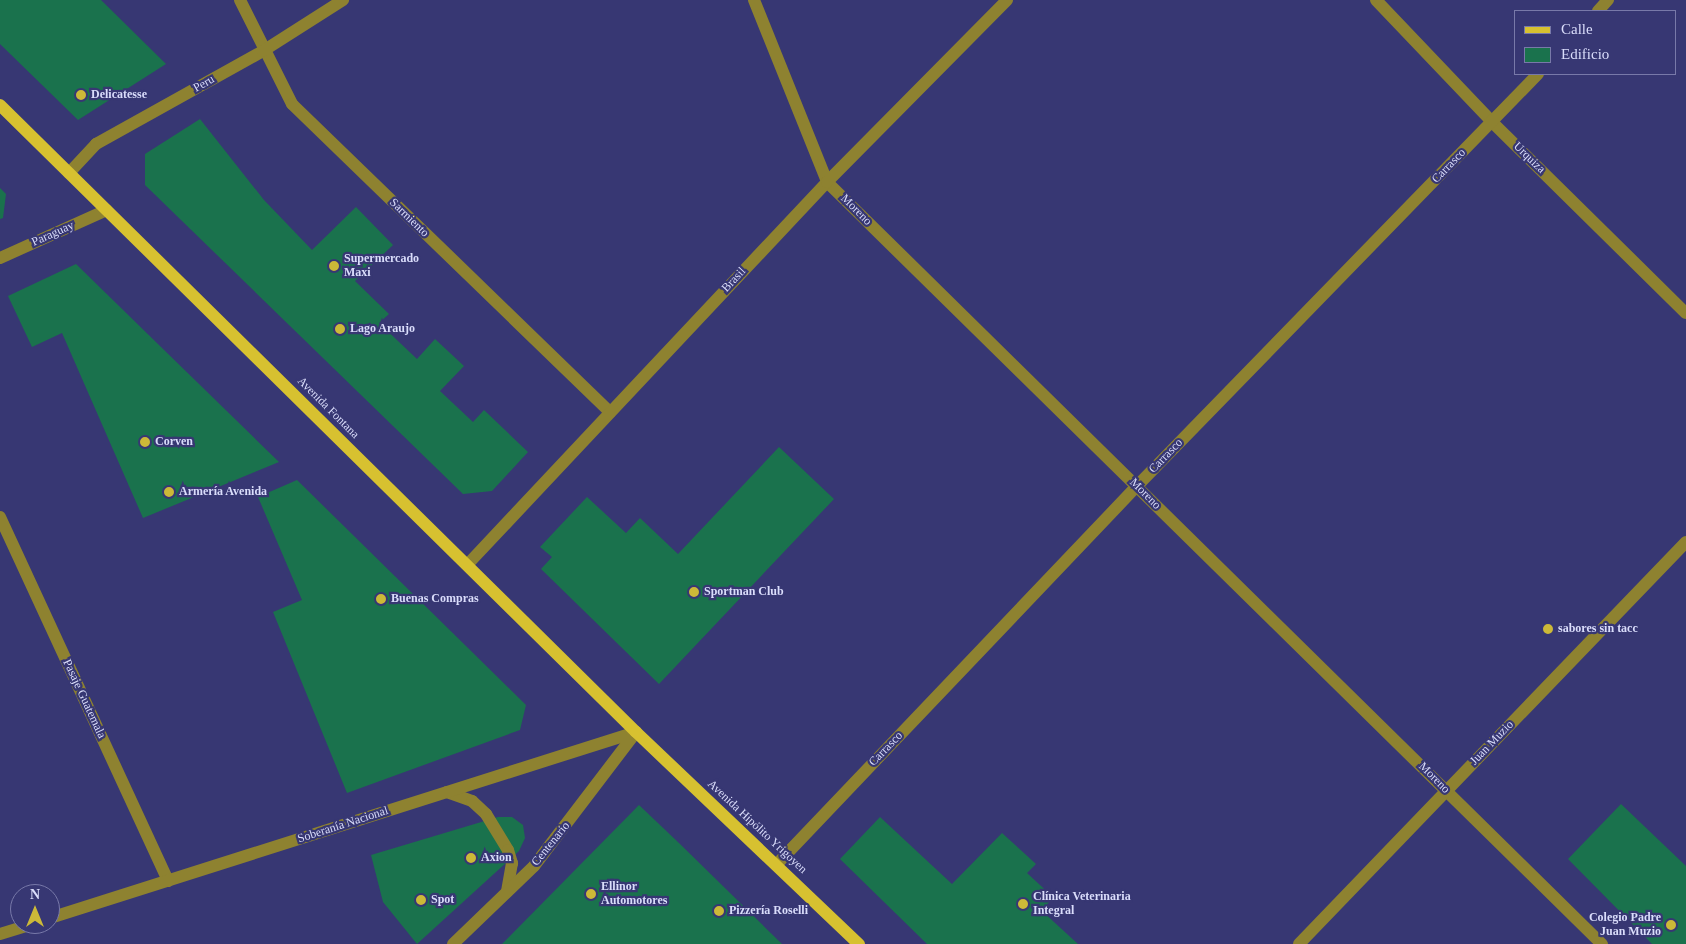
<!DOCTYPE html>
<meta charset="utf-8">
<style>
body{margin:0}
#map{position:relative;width:1686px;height:944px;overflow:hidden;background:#373773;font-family:"Times New Roman",serif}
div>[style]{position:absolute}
.building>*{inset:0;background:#1a724d}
.minor>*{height:12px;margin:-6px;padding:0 6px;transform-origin:6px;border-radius:6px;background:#8e8230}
.major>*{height:12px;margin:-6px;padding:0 6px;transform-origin:6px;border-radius:6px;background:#d7c130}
.dots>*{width:14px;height:14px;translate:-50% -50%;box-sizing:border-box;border:2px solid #373773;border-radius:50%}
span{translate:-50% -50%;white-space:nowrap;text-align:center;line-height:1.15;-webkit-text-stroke:4.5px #373773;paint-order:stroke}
.street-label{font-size:12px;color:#daddfb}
.poi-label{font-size:12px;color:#daddfb;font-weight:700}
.left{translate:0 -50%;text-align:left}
.right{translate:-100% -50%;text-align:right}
.legend{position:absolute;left:1514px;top:10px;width:162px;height:65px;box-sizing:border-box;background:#373773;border:1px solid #7879a9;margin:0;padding:6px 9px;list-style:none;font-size:15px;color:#daddfb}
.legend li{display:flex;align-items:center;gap:10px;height:25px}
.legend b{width:25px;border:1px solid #7879a9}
.north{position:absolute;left:10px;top:884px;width:50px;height:50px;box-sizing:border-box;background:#373773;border:1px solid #7879a9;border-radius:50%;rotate:0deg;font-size:14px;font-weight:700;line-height:20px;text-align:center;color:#daddfb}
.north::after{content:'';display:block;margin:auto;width:18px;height:22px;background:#ccb938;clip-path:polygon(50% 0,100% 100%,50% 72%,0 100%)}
</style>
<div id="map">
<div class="building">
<div style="clip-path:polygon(0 0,101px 0,166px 64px,78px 120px,0 44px)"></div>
<div style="clip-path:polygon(200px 119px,264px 200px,312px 250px,356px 207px,393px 245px,355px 281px,389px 314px,379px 323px,417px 359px,435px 339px,464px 366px,440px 391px,473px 422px,484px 410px,528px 452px,492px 491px,463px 494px,145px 185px,145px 154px)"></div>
<div style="clip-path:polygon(0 188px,6px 194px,3px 218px,0 219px)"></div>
<div style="clip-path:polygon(76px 264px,160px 346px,279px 462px,143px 518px,62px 333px,32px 347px,8px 296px)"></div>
<div style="clip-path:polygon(779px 447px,834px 499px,659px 684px,541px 569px,552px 557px,540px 547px,587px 497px,626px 533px,640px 518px,678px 554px)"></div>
<div style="clip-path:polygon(297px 480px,526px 705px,520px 730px,347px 793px,273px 612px,302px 600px,258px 497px)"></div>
<div style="clip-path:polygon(1621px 804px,1686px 866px,1686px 944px,1652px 944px,1568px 859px)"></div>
<div style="clip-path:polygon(639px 805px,680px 844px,782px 944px,502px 944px)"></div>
<div style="clip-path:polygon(498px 817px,512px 817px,523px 825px,525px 838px,519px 851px,417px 944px,383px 902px,371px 855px)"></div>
<div style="clip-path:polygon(880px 817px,952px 884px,1002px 833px,1036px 864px,1027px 873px,1053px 897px,1042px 911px,1078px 944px,927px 944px,840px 859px)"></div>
</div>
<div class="minor">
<div style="left:240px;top:0;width:116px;rotate:63.4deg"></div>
<div style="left:292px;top:104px;width:443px;rotate:44.1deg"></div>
<div style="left:754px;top:0;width:196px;rotate:68.1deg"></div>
<div style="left:827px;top:182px;width:1087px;rotate:44.52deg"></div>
<div style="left:1376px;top:0;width:168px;rotate:46.4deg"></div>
<div style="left:1492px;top:122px;width:272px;rotate:44.6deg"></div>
<div style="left:1598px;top:11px;width:15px;rotate:-48deg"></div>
<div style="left:69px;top:173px;width:40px;rotate:-47deg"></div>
<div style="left:96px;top:144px;width:191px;rotate:-29.1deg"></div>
<div style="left:263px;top:51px;width:95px;rotate:-32.5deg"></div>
<div style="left:0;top:258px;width:117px;rotate:-24.2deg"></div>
<div style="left:0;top:517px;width:401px;rotate:65.2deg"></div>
<div style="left:467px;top:565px;width:526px;rotate:-46.77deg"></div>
<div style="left:827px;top:182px;width:256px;rotate:-45.3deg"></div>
<div style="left:447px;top:792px;width:27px;rotate:20deg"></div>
<div style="left:472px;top:801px;width:19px;rotate:43deg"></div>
<div style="left:486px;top:814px;width:42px;rotate:58.6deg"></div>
<div style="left:508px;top:850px;width:14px;rotate:73deg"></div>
<div style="left:512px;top:863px;width:29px;rotate:100deg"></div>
<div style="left:777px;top:864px;width:522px;rotate:-46.4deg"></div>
<div style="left:1137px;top:486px;width:575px;rotate:-45.78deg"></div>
<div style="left:50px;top:918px;width:615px;rotate:-17.61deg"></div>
<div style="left:0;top:934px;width:34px;rotate:-17deg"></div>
<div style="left:453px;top:944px;width:112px;rotate:-43.9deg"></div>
<div style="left:534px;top:866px;width:168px;rotate:-52.7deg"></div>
<div style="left:1299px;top:944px;width:558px;rotate:-46.09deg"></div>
</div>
<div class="major">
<div style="left:0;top:105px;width:893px;rotate:44.59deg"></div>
<div style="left:636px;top:732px;width:308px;rotate:43.6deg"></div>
</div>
<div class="dots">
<div style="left:81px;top:95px;background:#ccb938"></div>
<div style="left:334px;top:266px;background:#ccb938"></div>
<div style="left:340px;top:329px;background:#ccb938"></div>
<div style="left:145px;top:442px;background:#ccb938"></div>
<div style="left:169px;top:492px;background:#ccb938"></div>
<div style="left:694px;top:592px;background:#ccb938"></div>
<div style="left:381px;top:599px;background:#ccb938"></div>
<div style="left:1548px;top:629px;background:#ccb938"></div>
<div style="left:471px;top:858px;background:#ccb938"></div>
<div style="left:591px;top:894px;background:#ccb938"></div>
<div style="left:421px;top:900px;background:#ccb938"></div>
<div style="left:1023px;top:904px;background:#ccb938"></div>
<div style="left:719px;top:911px;background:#ccb938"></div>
<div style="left:1671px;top:925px;background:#ccb938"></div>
</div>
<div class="street-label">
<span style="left:204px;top:84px;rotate:-29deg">Peru</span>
<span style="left:1529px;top:158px;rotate:44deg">Urquiza</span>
<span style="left:1449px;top:166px;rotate:-46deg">Carrasco</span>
<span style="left:856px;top:210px;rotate:45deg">Moreno</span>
<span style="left:409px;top:218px;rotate:44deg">Sarmiento</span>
<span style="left:53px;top:234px;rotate:-24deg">Paraguay</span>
<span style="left:734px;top:280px;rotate:-47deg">Brasil</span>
<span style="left:328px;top:408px;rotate:45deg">Avenida Fontana</span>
<span style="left:1166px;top:456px;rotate:-46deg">Carrasco</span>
<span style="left:1145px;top:494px;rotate:45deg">Moreno</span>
<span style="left:84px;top:699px;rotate:65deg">Pasaje Guatemala</span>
<span style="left:1492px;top:743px;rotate:-46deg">Juan Muzio</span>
<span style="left:886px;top:749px;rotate:-46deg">Carrasco</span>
<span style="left:1434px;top:778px;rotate:45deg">Moreno</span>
<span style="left:343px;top:825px;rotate:-18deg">Soberanía Nacional</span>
<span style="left:757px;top:827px;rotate:43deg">Avenida Hipólito Yrigoyen</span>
<span style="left:551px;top:844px;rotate:-51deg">Centenario</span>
</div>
<div class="poi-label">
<span class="left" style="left:91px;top:95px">Delicatesse</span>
<span class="left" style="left:344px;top:266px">Supermercado<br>Maxi</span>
<span class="left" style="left:350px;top:329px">Lago Araujo</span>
<span class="left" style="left:155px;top:442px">Corven</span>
<span class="left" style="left:179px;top:492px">Armería Avenida</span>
<span class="left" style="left:704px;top:592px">Sportman Club</span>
<span class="left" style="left:391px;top:599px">Buenas Compras</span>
<span class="left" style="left:1558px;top:629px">sabores sin tacc</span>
<span class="left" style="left:481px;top:858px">Axion</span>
<span class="left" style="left:601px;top:894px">Ellinor<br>Automotores</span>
<span class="left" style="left:1033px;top:904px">Clínica Veterinaria<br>Integral</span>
<span class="left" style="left:431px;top:900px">Spot</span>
<span class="left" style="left:729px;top:911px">Pizzería Roselli</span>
<span class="right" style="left:1661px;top:925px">Colegio Padre<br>Juan Muzio</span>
</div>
<ul class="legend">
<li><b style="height:6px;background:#d7c130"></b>Calle</li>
<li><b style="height:14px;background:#1a724d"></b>Edificio</li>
</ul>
<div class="north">N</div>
</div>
